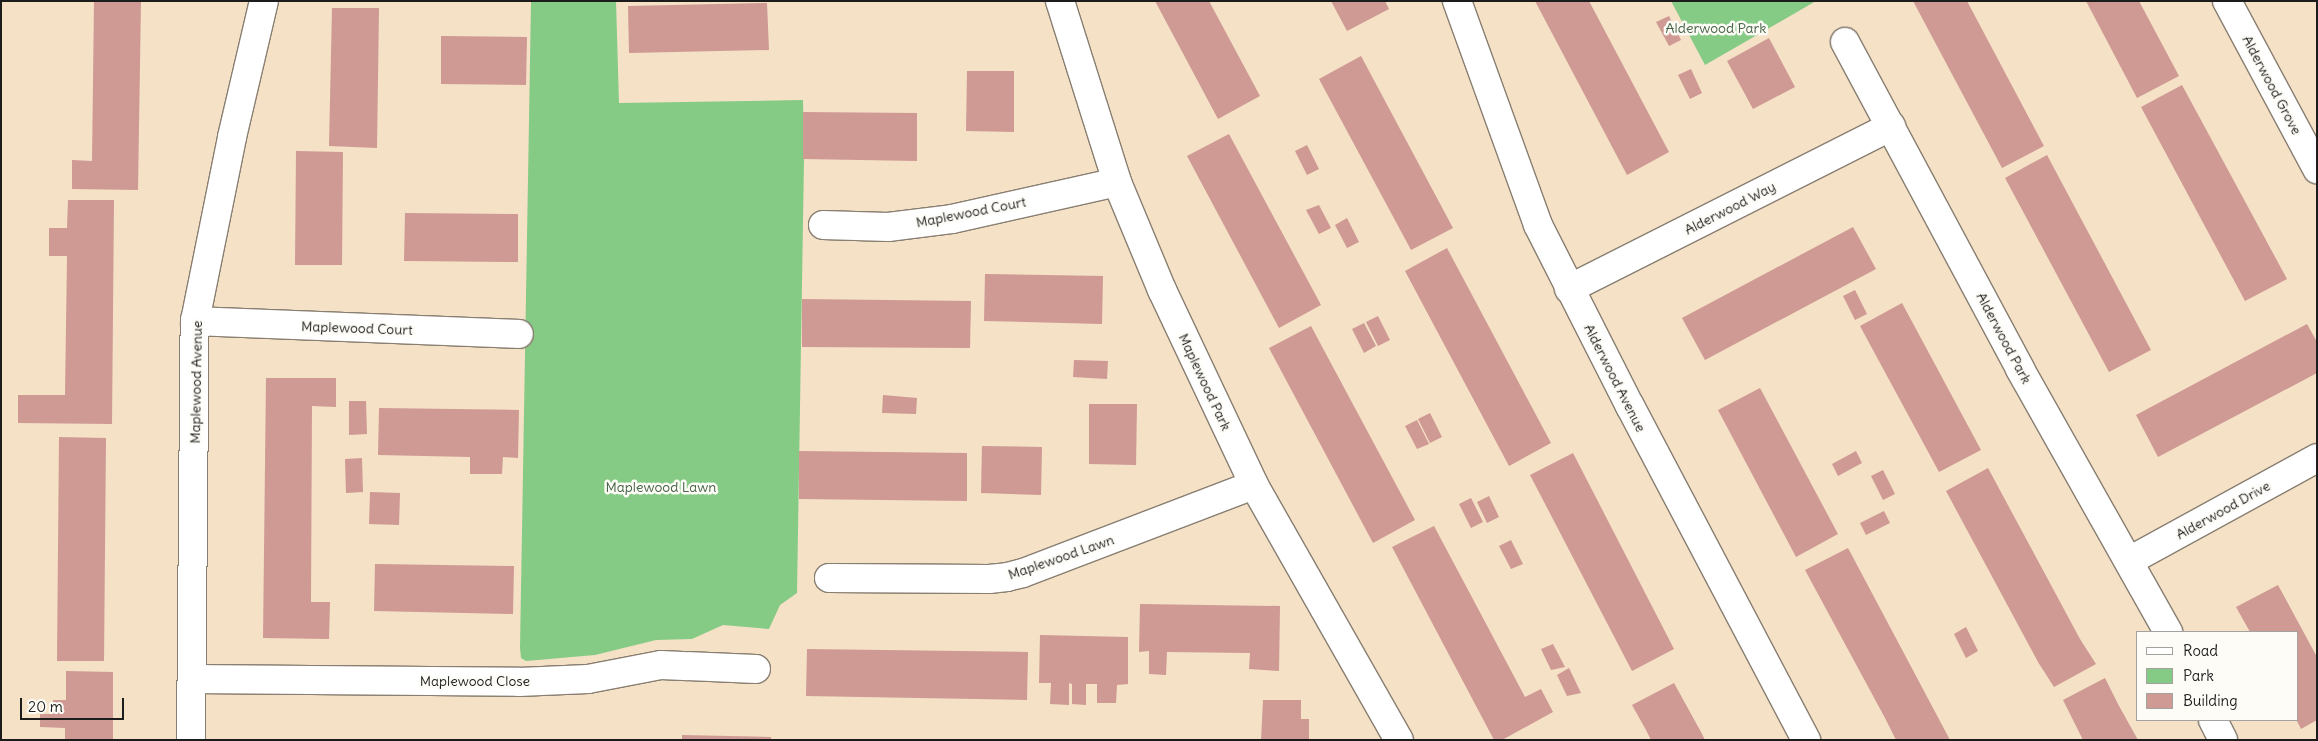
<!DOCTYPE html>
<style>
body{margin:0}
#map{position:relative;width:2318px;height:741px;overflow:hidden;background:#f4e1c6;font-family:Delius,sans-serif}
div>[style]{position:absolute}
.green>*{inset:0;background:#85cb86}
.building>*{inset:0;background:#cf9994}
.roads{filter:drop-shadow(1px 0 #887e71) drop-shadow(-1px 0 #887e71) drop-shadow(0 1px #887e71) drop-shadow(0 -1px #887e71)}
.street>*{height:28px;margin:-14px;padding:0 14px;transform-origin:14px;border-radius:14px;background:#fff}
span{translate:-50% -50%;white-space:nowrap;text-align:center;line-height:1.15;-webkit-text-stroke:5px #fdfcf7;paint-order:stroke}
.park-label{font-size:14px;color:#466246}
.street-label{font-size:14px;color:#1c1c1c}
.frame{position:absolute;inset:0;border:2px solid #1c1c1c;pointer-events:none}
.legend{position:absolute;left:2136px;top:631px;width:162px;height:90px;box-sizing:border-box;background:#fdfcf7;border:1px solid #a3a29f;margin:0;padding:6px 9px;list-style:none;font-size:15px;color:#1c1c1c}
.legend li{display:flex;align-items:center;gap:10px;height:25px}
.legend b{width:25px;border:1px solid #a3a29f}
.scale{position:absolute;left:20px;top:698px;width:104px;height:22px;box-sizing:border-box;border:2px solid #1c1c1c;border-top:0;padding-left:6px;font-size:15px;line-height:18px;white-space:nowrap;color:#1c1c1c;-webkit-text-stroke:4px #fdfcf7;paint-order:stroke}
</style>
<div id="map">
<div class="green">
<div style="clip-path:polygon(616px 1px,619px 103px,803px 100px,804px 160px,797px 593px,780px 605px,769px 629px,723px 625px,692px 639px,656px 640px,595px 655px,526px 661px,521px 658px,520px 648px,531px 2px)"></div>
<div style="clip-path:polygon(1671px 1px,1816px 1px,1705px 65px)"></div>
</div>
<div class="building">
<div style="clip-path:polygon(94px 1px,141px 1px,138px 190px,72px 189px,72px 160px,92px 161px)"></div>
<div style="clip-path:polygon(1155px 1px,1209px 1px,1260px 96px,1218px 119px)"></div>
<div style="clip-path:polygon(1331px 1px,1385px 1px,1389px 9px,1347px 31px)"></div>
<div style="clip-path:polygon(1535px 1px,1589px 1px,1669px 152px,1627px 175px)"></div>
<div style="clip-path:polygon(1913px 1px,1967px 1px,2044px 146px,2002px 168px)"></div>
<div style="clip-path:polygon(2086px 1px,2139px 1px,2179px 76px,2137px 98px)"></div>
<div style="clip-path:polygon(767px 3px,769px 50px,629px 53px,628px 6px)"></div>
<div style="clip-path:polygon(332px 8px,379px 8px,377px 148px,329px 146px)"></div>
<div style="clip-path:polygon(1669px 16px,1681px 40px,1669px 46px,1656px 22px)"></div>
<div style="clip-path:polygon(441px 36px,527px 37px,526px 85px,441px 84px)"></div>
<div style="clip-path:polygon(1769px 38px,1795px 87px,1753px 109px,1727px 61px)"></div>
<div style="clip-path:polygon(1361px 56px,1453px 228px,1411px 250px,1319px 79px)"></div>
<div style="clip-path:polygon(1691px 69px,1702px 93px,1690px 99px,1678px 75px)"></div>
<div style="clip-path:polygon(967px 71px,1014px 71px,1014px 132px,966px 131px)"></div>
<div style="clip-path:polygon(2182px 85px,2287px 279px,2245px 301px,2141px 107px)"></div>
<div style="clip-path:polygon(803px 112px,917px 113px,917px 161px,803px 159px)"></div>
<div style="clip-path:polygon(1229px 134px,1321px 305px,1279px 328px,1187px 156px)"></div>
<div style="clip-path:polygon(1307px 145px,1319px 169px,1307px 175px,1295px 151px)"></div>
<div style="clip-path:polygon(296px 151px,343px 152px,342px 265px,295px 265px)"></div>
<div style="clip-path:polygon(2047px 155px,2151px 350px,2109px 372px,2005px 178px)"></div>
<div style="clip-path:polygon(68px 200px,114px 200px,112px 424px,18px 423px,18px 395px,65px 395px,67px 256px,49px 256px,49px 228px,67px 228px)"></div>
<div style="clip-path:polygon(1319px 205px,1331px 228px,1319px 234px,1306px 210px)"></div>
<div style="clip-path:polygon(405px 213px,518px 214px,518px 262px,404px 261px)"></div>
<div style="clip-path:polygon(1347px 218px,1359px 242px,1347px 248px,1335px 225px)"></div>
<div style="clip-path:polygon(1853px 227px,1876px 269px,1705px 360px,1682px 318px)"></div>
<div style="clip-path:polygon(1447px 248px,1551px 443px,1509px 466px,1405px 271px)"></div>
<div style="clip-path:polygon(985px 274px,1103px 276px,1102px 324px,984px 321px)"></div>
<div style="clip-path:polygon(1855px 290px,1867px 314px,1855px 320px,1843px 296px)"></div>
<div style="clip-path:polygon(802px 299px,971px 301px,970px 348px,802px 347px)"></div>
<div style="clip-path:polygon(1902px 303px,1981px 450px,1939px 472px,1860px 326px)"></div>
<div style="clip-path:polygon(1378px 316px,1390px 340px,1378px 346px,1366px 322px)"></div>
<div style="clip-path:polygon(1364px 323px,1376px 346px,1364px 353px,1352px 329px)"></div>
<div style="clip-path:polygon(2307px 324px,2317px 342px,2317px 373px,2158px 457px,2136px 415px)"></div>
<div style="clip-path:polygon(1311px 326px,1415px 520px,1373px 543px,1269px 348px)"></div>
<div style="clip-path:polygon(1074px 360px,1108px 361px,1107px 379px,1073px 377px)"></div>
<div style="clip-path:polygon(266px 378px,336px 378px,336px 407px,312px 406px,311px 602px,330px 602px,329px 639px,263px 638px)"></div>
<div style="clip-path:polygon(1760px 388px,1838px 534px,1796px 557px,1718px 410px)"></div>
<div style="clip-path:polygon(883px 395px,917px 398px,916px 414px,882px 413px)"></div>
<div style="clip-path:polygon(349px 401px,366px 401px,367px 434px,349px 435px)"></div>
<div style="clip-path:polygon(1089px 404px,1137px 404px,1136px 465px,1089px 464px)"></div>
<div style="clip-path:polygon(379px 408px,519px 410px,518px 458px,503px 457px,502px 474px,470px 474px,470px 457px,378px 455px)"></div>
<div style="clip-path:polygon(1430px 413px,1442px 437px,1430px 443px,1418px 419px)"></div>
<div style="clip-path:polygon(1417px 420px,1429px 444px,1417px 449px,1405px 426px)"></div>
<div style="clip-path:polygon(59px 437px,106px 438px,104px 661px,57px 661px)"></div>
<div style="clip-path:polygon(982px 446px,1042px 447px,1041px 495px,981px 493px)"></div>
<div style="clip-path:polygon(799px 451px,967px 453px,967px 501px,799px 499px)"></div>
<div style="clip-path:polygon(1856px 451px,1862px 463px,1838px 476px,1832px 464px)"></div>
<div style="clip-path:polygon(1573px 453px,1674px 649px,1632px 671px,1530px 475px)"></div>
<div style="clip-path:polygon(362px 458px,363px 492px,346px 493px,345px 459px)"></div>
<div style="clip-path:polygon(1988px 468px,2080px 639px,2096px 664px,2054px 687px,2038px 662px,1946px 491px)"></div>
<div style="clip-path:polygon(1883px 470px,1895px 494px,1883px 500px,1871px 476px)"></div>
<div style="clip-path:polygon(370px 492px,400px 493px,399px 525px,369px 524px)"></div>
<div style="clip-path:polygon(1489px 496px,1499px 517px,1487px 523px,1477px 502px)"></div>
<div style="clip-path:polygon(1471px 498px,1483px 522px,1471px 528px,1459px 504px)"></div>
<div style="clip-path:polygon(1884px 511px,1890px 523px,1866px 535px,1860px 523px)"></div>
<div style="clip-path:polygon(1434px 526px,1525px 697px,1541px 689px,1553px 712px,1502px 740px,1494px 740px,1392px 547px)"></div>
<div style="clip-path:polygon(1511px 540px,1523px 564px,1511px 569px,1499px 546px)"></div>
<div style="clip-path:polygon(1848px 548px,1873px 595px,1950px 740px,1896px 740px,1885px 718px,1805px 570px)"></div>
<div style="clip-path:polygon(375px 564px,514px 566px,513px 614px,374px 611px)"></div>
<div style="clip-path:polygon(2278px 585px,2317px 657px,2317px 720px,2301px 729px,2297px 721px,2297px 632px,2250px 632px,2236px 607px)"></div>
<div style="clip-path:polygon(1140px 604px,1280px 606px,1279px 671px,1249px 669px,1250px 653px,1167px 652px,1166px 675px,1149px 674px,1149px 651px,1139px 652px)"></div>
<div style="clip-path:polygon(1966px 627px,1978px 651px,1966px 658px,1954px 634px)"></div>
<div style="clip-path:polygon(1040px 635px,1128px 637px,1128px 684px,1117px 685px,1116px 703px,1097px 703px,1097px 684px,1086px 684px,1086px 705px,1072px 704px,1072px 684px,1069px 683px,1069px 705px,1050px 704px,1051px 683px,1039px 683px)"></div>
<div style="clip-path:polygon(1553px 644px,1565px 667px,1551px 670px,1541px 649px)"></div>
<div style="clip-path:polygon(807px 649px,1028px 652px,1027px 700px,806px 696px)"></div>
<div style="clip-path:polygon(1569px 668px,1581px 693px,1567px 696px,1557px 675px)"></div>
<div style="clip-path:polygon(66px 671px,113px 672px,113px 740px,65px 740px,65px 728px,40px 727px,40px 714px,53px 714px,53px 700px,66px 700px)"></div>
<div style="clip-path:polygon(2105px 678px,2118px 704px,2138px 740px,2083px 740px,2063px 700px)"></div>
<div style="clip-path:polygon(1674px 683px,1701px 732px,1705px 740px,1651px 740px,1646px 730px,1632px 705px)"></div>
<div style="clip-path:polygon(1263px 700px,1301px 700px,1301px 719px,1309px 719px,1309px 740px,1261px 740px)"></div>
<div style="clip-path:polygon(682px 735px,771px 737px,771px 740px,682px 740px)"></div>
</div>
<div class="roads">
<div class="street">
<div style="left:1060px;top:1px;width:190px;rotate:72.5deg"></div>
<div style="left:1117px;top:182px;width:117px;rotate:67.4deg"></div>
<div style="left:1162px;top:290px;width:216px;rotate:64.7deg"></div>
<div style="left:1254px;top:485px;width:293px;rotate:60.4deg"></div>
<div style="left:1457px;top:1px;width:238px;rotate:70.1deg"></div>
<div style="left:1538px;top:225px;width:203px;rotate:63.1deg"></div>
<div style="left:1630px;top:406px;width:378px;rotate:62.2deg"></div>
<div style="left:2227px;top:1px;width:191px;rotate:61.8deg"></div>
<div style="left:1845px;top:42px;width:371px;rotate:61.8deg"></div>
<div style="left:2020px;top:369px;width:302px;rotate:60.6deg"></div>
<div style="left:823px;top:225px;width:65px;rotate:1.8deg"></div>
<div style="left:888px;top:227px;width:64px;rotate:-7.1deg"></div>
<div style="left:952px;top:219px;width:169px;rotate:-12.6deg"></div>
<div style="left:1569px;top:289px;width:361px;rotate:-26.8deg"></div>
<div style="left:195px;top:321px;width:324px;rotate:2.3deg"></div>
<div style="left:2129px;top:561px;width:214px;rotate:-28.7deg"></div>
<div style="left:829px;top:578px;width:160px;rotate:0.4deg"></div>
<div style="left:989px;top:579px;width:18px;rotate:-6deg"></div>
<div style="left:1007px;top:577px;width:16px;rotate:-14deg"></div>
<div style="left:1023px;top:573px;width:247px;rotate:-20.9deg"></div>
<div style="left:192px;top:679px;width:327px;rotate:0.5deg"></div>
<div style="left:519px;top:682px;width:69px;rotate:-2.5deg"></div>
<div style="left:588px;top:679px;width:74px;rotate:-10.9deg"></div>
<div style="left:661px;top:665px;width:95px;rotate:2.4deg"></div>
<div style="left:2213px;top:720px;width:22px;rotate:63deg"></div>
<div style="left:191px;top:740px;width:419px;rotate:-89.5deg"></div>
<div style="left:195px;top:321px;width:188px;rotate:-78.6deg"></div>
<div style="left:232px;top:137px;width:140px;rotate:-76.8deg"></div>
</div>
</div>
<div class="park-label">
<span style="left:1716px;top:28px">Alderwood Park</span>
<span style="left:661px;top:487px">Maplewood Lawn</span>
</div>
<div class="street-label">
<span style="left:2272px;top:85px;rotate:62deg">Alderwood Grove</span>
<span style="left:1730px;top:208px;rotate:-27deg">Alderwood Way</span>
<span style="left:971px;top:212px;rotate:-11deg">Maplewood Court</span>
<span style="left:357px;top:328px;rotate:2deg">Maplewood Court</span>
<span style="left:2004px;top:338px;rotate:62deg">Alderwood Park</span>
<span style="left:1615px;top:378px;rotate:63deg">Alderwood Avenue</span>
<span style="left:196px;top:382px;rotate:-89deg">Maplewood Avenue</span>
<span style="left:1205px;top:382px;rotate:65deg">Maplewood Park</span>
<span style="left:2223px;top:510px;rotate:-29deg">Alderwood Drive</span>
<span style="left:1061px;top:557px;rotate:-19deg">Maplewood Lawn</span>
<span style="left:475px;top:681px">Maplewood Close</span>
</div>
<div class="frame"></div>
<ul class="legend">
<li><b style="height:6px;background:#fff"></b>Road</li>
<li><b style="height:14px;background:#85cb86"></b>Park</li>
<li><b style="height:14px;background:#cf9994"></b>Building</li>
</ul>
<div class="scale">20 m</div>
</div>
